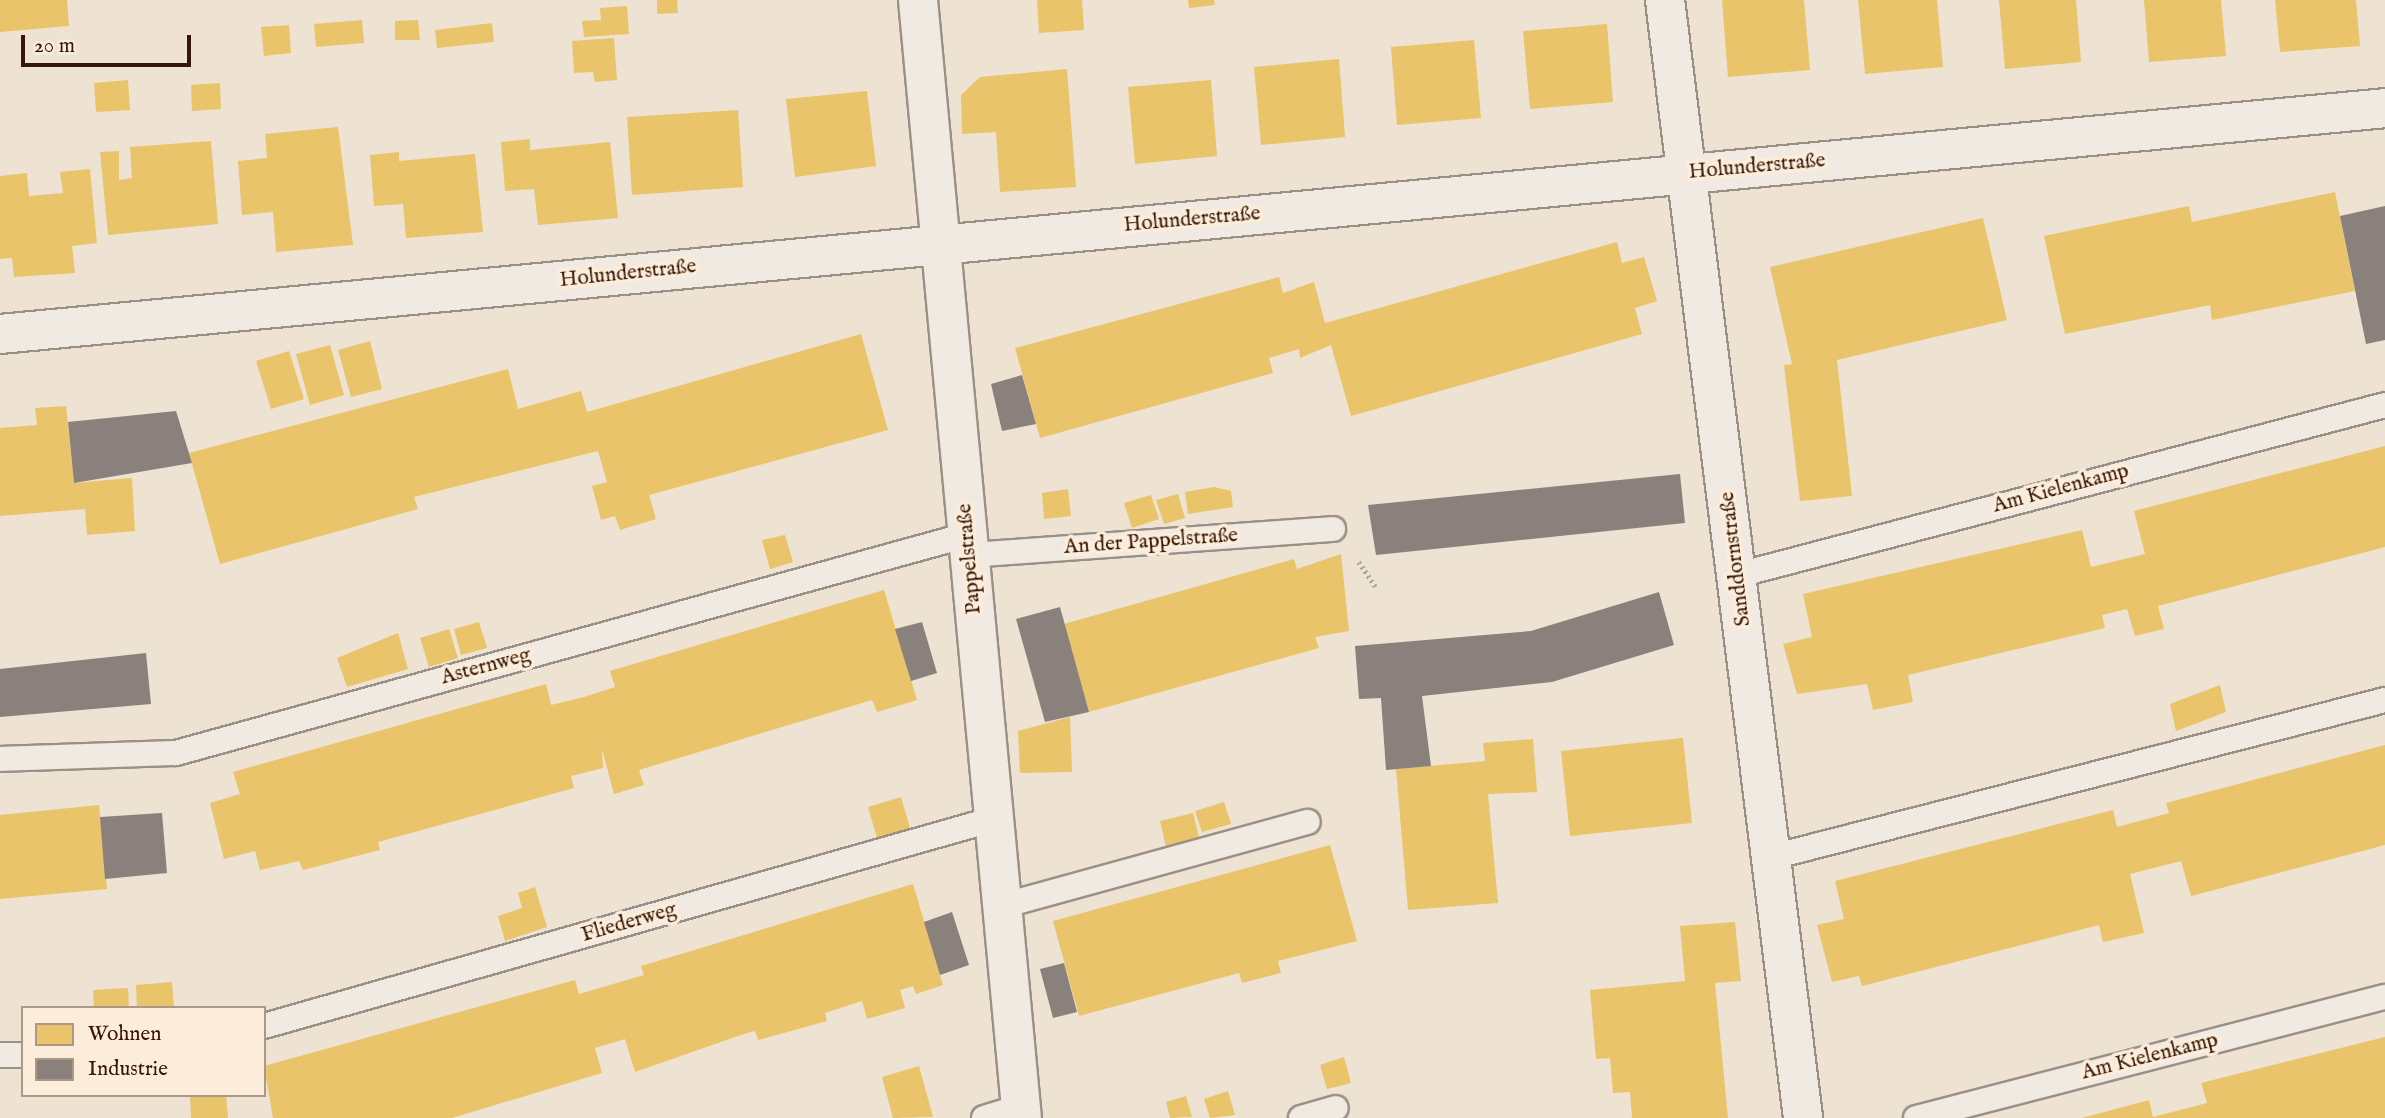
<!DOCTYPE html>
<meta charset="utf-8">
<style>
body{margin:0}
#map{position:relative;width:2385px;height:1118px;overflow:hidden;background:#eee2d2;font-family:"IM FELL English",serif}
div>[style]{position:absolute}
.homes>*{inset:0;background:#e9c46a}
.industry>*{inset:0;background:#8a817c}
.path>*{height:4.5px;margin-top:-2.25px;transform-origin:0;background:repeating-linear-gradient(90deg,#aca49c 0 2px,transparent 0 5.5px)}
.roads{filter:drop-shadow(2px 0 #9b9086) drop-shadow(-2px 0 #9b9086) drop-shadow(0 2px #9b9086) drop-shadow(0 -2px #9b9086)}
.service>*{height:24px;margin:-12px;padding:0 12px;transform-origin:12px;border-radius:12px;background:#f1eae2}
.minor>*{height:38px;margin:-19px;padding:0 19px;transform-origin:19px;border-radius:19px;background:#f1eae2}
span{translate:-50% -50%;white-space:nowrap;text-align:center;line-height:1.15;-webkit-text-stroke:7px #fcedda;paint-order:stroke}
.street-label{font-size:21px;color:#361607}
.legend{position:absolute;left:21px;top:1006px;width:245px;height:91px;box-sizing:border-box;background:#fcedda;border:2px solid #ad9786;margin:0;padding:9px 12px;list-style:none;font-size:21px;color:#361607}
.legend li{display:flex;align-items:center;gap:14px;height:35px}
.legend b{width:35px;border:2px solid #ad9786}
.scale{position:absolute;left:21px;top:35px;width:170px;height:32px;box-sizing:border-box;border:4px solid #361607;border-top:0;padding-left:9px;font-size:21px;line-height:24px;white-space:nowrap;color:#361607;-webkit-text-stroke:5px #fcedda;paint-order:stroke}
</style>
<div id="map">
<div class="homes">
<div style="clip-path:polygon(0 0,67px 0,69px 26px,0 32px)"></div>
<div style="clip-path:polygon(657px 0,677px 0,678px 13px,657px 14px)"></div>
<div style="clip-path:polygon(1037px 0,1082px 0,1084px 30px,1039px 33px)"></div>
<div style="clip-path:polygon(1188px 0,1214px 0,1215px 5px,1189px 8px)"></div>
<div style="clip-path:polygon(1722px 0,1804px 0,1810px 70px,1728px 77px)"></div>
<div style="clip-path:polygon(1858px 0,1937px 0,1943px 67px,1865px 74px)"></div>
<div style="clip-path:polygon(1999px 0,2076px 0,2081px 62px,2005px 69px)"></div>
<div style="clip-path:polygon(2144px 0,2221px 0,2226px 56px,2149px 62px)"></div>
<div style="clip-path:polygon(2275px 0,2356px 0,2360px 46px,2280px 52px)"></div>
<div style="clip-path:polygon(627px 6px,629px 34px,584px 37px,582px 21px,601px 20px,600px 8px)"></div>
<div style="clip-path:polygon(362px 20px,364px 43px,316px 47px,314px 24px)"></div>
<div style="clip-path:polygon(418px 20px,420px 40px,395px 40px,395px 21px)"></div>
<div style="clip-path:polygon(492px 23px,494px 42px,437px 48px,435px 30px)"></div>
<div style="clip-path:polygon(1607px 24px,1613px 102px,1530px 109px,1523px 31px)"></div>
<div style="clip-path:polygon(289px 25px,291px 53px,264px 56px,261px 27px)"></div>
<div style="clip-path:polygon(614px 38px,617px 80px,595px 82px,593px 72px,574px 73px,572px 41px)"></div>
<div style="clip-path:polygon(1474px 40px,1481px 118px,1397px 125px,1391px 47px)"></div>
<div style="clip-path:polygon(1339px 59px,1345px 137px,1261px 145px,1254px 67px)"></div>
<div style="clip-path:polygon(1067px 69px,1076px 187px,1000px 192px,996px 132px,962px 134px,961px 95px,980px 77px)"></div>
<div style="clip-path:polygon(128px 80px,130px 110px,96px 112px,94px 83px)"></div>
<div style="clip-path:polygon(1211px 80px,1217px 156px,1135px 164px,1128px 87px)"></div>
<div style="clip-path:polygon(220px 83px,221px 109px,192px 111px,191px 85px)"></div>
<div style="clip-path:polygon(867px 91px,876px 166px,795px 177px,786px 99px)"></div>
<div style="clip-path:polygon(738px 110px,743px 187px,632px 195px,627px 117px)"></div>
<div style="clip-path:polygon(338px 127px,353px 245px,276px 252px,273px 212px,242px 215px,238px 161px,267px 158px,265px 134px)"></div>
<div style="clip-path:polygon(530px 139px,530px 150px,610px 142px,618px 218px,538px 225px,534px 189px,505px 191px,501px 142px)"></div>
<div style="clip-path:polygon(211px 141px,218px 224px,108px 235px,100px 152px,119px 151px,119px 180px,132px 178px,130px 147px)"></div>
<div style="clip-path:polygon(399px 152px,399px 161px,475px 154px,483px 232px,406px 238px,403px 204px,374px 206px,370px 155px)"></div>
<div style="clip-path:polygon(90px 169px,97px 243px,72px 246px,75px 273px,14px 277px,12px 258px,0 259px,0 176px,27px 173px,29px 196px,63px 193px,60px 172px)"></div>
<div style="clip-path:polygon(2335px 192px,2355px 291px,2212px 320px,2210px 305px,2065px 334px,2044px 236px,2189px 206px,2192px 222px)"></div>
<div style="clip-path:polygon(1983px 218px,2007px 320px,1837px 360px,1852px 496px,1800px 501px,1784px 365px,1792px 364px,1770px 267px)"></div>
<div style="clip-path:polygon(1617px 242px,1622px 263px,1644px 257px,1657px 301px,1635px 308px,1642px 334px,1351px 416px,1331px 345px,1300px 358px,1299px 349px,1269px 358px,1273px 373px,1040px 438px,1015px 348px,1279px 277px,1283px 293px,1314px 282px,1325px 323px)"></div>
<div style="clip-path:polygon(861px 334px,888px 430px,649px 495px,656px 519px,620px 530px,615px 516px,601px 520px,592px 486px,607px 482px,598px 451px,414px 497px,418px 509px,220px 564px,189px 453px,508px 369px,518px 409px,581px 391px,587px 412px)"></div>
<div style="clip-path:polygon(370px 341px,382px 389px,351px 397px,338px 350px)"></div>
<div style="clip-path:polygon(330px 345px,344px 395px,310px 405px,296px 354px)"></div>
<div style="clip-path:polygon(289px 351px,304px 399px,271px 409px,256px 361px)"></div>
<div style="clip-path:polygon(66px 406px,74px 483px,132px 478px,135px 531px,87px 535px,85px 509px,0 516px,0 428px,37px 425px,35px 408px)"></div>
<div style="clip-path:polygon(2385px 446px,2385px 547px,2158px 606px,2164px 629px,2135px 636px,2127px 609px,2102px 615px,2105px 628px,1908px 675px,1913px 702px,1873px 710px,1867px 684px,1797px 694px,1783px 644px,1812px 637px,1803px 594px,2082px 530px,2091px 567px,2116px 561px,2145px 554px,2134px 511px)"></div>
<div style="clip-path:polygon(1214px 487px,1231px 491px,1233px 507px,1188px 514px,1185px 492px)"></div>
<div style="clip-path:polygon(1068px 489px,1071px 516px,1044px 519px,1042px 493px)"></div>
<div style="clip-path:polygon(1178px 494px,1185px 518px,1164px 524px,1156px 500px)"></div>
<div style="clip-path:polygon(1151px 495px,1159px 519px,1132px 528px,1124px 503px)"></div>
<div style="clip-path:polygon(785px 535px,793px 562px,770px 569px,762px 540px)"></div>
<div style="clip-path:polygon(1341px 554px,1349px 631px,1315px 637px,1319px 648px,1089px 712px,1064px 624px,1294px 559px,1297px 569px)"></div>
<div style="clip-path:polygon(884px 590px,917px 700px,877px 712px,872px 700px,639px 770px,644px 785px,614px 794px,602px 749px,603px 768px,571px 776px,574px 788px,378px 842px,380px 850px,303px 870px,299px 861px,260px 870px,255px 851px,224px 859px,210px 803px,240px 794px,233px 772px,546px 684px,551px 705px,584px 697px,615px 687px,610px 671px)"></div>
<div style="clip-path:polygon(479px 622px,487px 648px,461px 655px,454px 629px)"></div>
<div style="clip-path:polygon(449px 629px,458px 658px,429px 667px,420px 638px)"></div>
<div style="clip-path:polygon(398px 633px,408px 669px,347px 687px,337px 658px)"></div>
<div style="clip-path:polygon(2220px 685px,2226px 712px,2176px 731px,2170px 704px)"></div>
<div style="clip-path:polygon(1070px 717px,1072px 772px,1020px 773px,1018px 731px)"></div>
<div style="clip-path:polygon(1683px 738px,1692px 823px,1570px 836px,1561px 751px)"></div>
<div style="clip-path:polygon(1533px 739px,1537px 792px,1488px 794px,1498px 903px,1408px 910px,1396px 769px,1485px 761px,1483px 743px)"></div>
<div style="clip-path:polygon(2385px 745px,2385px 845px,2191px 896px,2181px 861px,2130px 874px,2144px 933px,2103px 942px,2099px 925px,1862px 986px,1859px 976px,1832px 982px,1817px 925px,1844px 919px,1835px 881px,2113px 810px,2117px 827px,2169px 813px,2166px 803px)"></div>
<div style="clip-path:polygon(901px 797px,910px 828px,877px 838px,868px 807px)"></div>
<div style="clip-path:polygon(1224px 802px,1231px 824px,1202px 832px,1195px 811px)"></div>
<div style="clip-path:polygon(99px 805px,107px 889px,0 899px,0 815px)"></div>
<div style="clip-path:polygon(1193px 813px,1199px 837px,1166px 847px,1160px 821px)"></div>
<div style="clip-path:polygon(1330px 845px,1357px 941px,1278px 961px,1281px 973px,1242px 983px,1239px 973px,1079px 1016px,1053px 921px)"></div>
<div style="clip-path:polygon(913px 884px,943px 985px,916px 994px,913px 986px,900px 990px,905px 1008px,867px 1019px,862px 1001px,825px 1013px,827px 1021px,758px 1040px,755px 1031px,744px 1034px,635px 1072px,625px 1039px,595px 1048px,602px 1073px,452px 1118px,273px 1118px,264px 1066px,575px 980px,579px 994px,644px 975px,641px 966px)"></div>
<div style="clip-path:polygon(535px 887px,547px 927px,505px 941px,498px 916px,522px 908px,518px 893px)"></div>
<div style="clip-path:polygon(1735px 922px,1741px 981px,1715px 983px,1728px 1118px,1632px 1118px,1630px 1092px,1613px 1093px,1610px 1058px,1596px 1059px,1590px 990px,1685px 981px,1680px 926px)"></div>
<div style="clip-path:polygon(172px 982px,174px 1008px,137px 1008px,136px 985px)"></div>
<div style="clip-path:polygon(128px 988px,129px 1008px,94px 1008px,93px 990px)"></div>
<div style="clip-path:polygon(2385px 1037px,2385px 1118px,2082px 1118px,2149px 1100px,2153px 1117px,2176px 1111px,2207px 1103px,2201px 1083px)"></div>
<div style="clip-path:polygon(1344px 1057px,1351px 1083px,1327px 1089px,1320px 1065px)"></div>
<div style="clip-path:polygon(919px 1066px,933px 1117px,893px 1118px,882px 1077px)"></div>
<div style="clip-path:polygon(1228px 1091px,1235px 1115px,1210px 1118px,1204px 1099px)"></div>
<div style="clip-path:polygon(190px 1095px,226px 1095px,228px 1118px,191px 1118px)"></div>
<div style="clip-path:polygon(1186px 1096px,1192px 1117px,1170px 1118px,1166px 1102px)"></div>
</div>
<div class="industry">
<div style="clip-path:polygon(2385px 206px,2385px 340px,2366px 344px,2340px 216px)"></div>
<div style="clip-path:polygon(1022px 375px,1036px 424px,1002px 431px,991px 384px)"></div>
<div style="clip-path:polygon(176px 411px,192px 463px,74px 483px,68px 422px)"></div>
<div style="clip-path:polygon(1680px 474px,1685px 523px,1376px 555px,1368px 505px)"></div>
<div style="clip-path:polygon(1659px 592px,1674px 645px,1552px 682px,1422px 696px,1431px 766px,1386px 770px,1381px 698px,1359px 699px,1355px 646px,1531px 631px)"></div>
<div style="clip-path:polygon(1060px 607px,1089px 712px,1045px 722px,1016px 619px)"></div>
<div style="clip-path:polygon(922px 622px,937px 673px,911px 681px,895px 629px)"></div>
<div style="clip-path:polygon(146px 653px,151px 704px,0 717px,0 669px)"></div>
<div style="clip-path:polygon(162px 813px,167px 873px,105px 879px,100px 817px)"></div>
<div style="clip-path:polygon(952px 912px,969px 965px,940px 975px,924px 922px)"></div>
<div style="clip-path:polygon(1064px 963px,1077px 1012px,1053px 1018px,1040px 969px)"></div>
</div>
<div class="path">
<div style="left:1359px;top:562px;width:30px;rotate:56deg"></div>
</div>
<div class="roads">
<div class="service">
<div style="left:970px;top:555px;width:364px;rotate:-4.1deg"></div>
<div style="left:1738px;top:575px;width:669px;rotate:-14.72deg"></div>
<div style="left:0;top:759px;width:176px;rotate:-2deg"></div>
<div style="left:176px;top:753px;width:820px;rotate:-15.41deg"></div>
<div style="left:1772px;top:857px;width:633px;rotate:-14.37deg"></div>
<div style="left:1002px;top:906px;width:317px;rotate:-15.4deg"></div>
<div style="left:264px;top:1026px;width:759px;rotate:-15.83deg"></div>
<div style="left:0;top:1055px;width:23px"></div>
<div style="left:984px;top:1118px;width:39px;rotate:-17deg"></div>
<div style="left:1301px;top:1118px;width:36px;rotate:-16deg"></div>
<div style="left:1916px;top:1118px;width:484px;rotate:-14.5deg"></div>
</div>
<div class="minor">
<div style="left:918px;top:0;width:1123px;rotate:84.69deg"></div>
<div style="left:1665px;top:0;width:1126px;rotate:82.96deg"></div>
<div style="left:0;top:334px;width:2396px;rotate:-5.41deg"></div>
</div>
</div>
<div class="street-label">
<span style="left:1757px;top:167px;rotate:-5deg">Holunderstraße</span>
<span style="left:1192px;top:220px;rotate:-5deg">Holunderstraße</span>
<span style="left:628px;top:274px;rotate:-6deg">Holunderstraße</span>
<span style="left:2061px;top:489px;rotate:-15deg">Am Kielenkamp</span>
<span style="left:1151px;top:542px;rotate:-4deg">An der Pappelstraße</span>
<span style="left:970px;top:559px;rotate:-95deg">Pappelstraße</span>
<span style="left:1736px;top:559px;rotate:-97deg">Sanddornstraße</span>
<span style="left:486px;top:667px;rotate:-15deg">Asternweg</span>
<span style="left:629px;top:923px;rotate:-16deg">Fliederweg</span>
<span style="left:2150px;top:1057px;rotate:-14deg">Am Kielenkamp</span>
</div>
<ul class="legend">
<li><b style="height:19px;background:#e9c46a"></b>Wohnen</li>
<li><b style="height:19px;background:#8a817c"></b>Industrie</li>
</ul>
<div class="scale">20 m</div>
</div>
